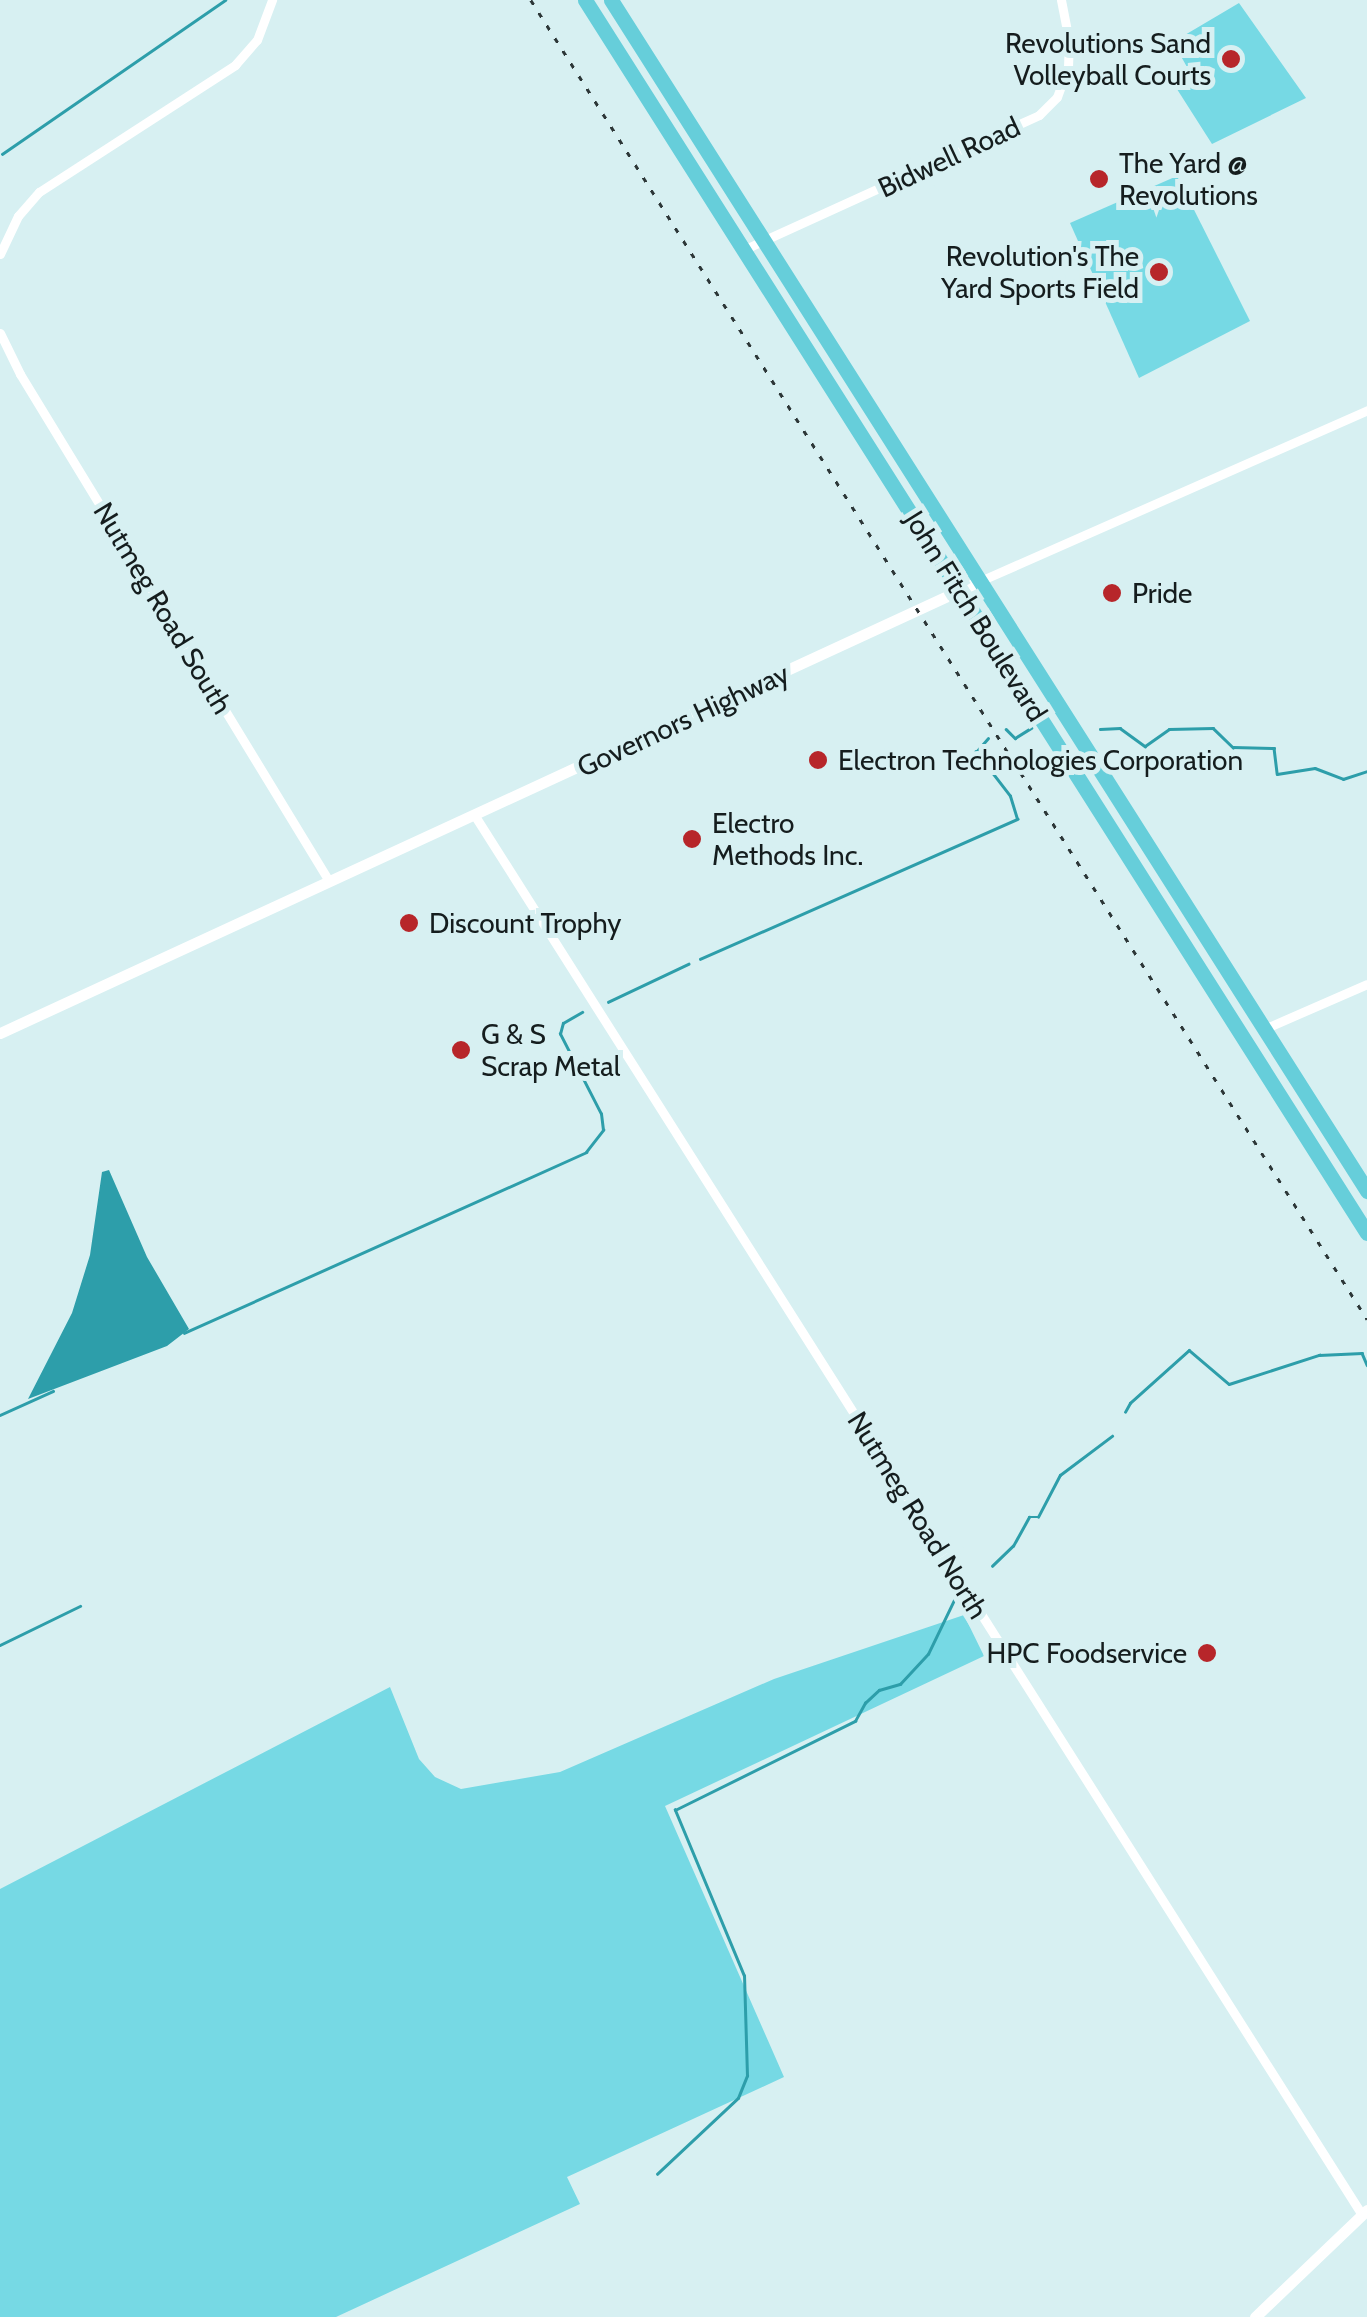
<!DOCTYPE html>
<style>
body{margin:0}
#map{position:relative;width:1367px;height:2317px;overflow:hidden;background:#d7f0f2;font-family:Cabin,sans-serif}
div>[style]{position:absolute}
.green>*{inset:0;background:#76d9e4}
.water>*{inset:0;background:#2d9eaa}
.stream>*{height:2.5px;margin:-1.25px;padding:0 1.25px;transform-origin:1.25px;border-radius:1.25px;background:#2d9eaa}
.minor>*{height:9px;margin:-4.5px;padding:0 4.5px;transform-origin:4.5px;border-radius:4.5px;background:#fff}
.tertiary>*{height:11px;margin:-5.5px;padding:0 5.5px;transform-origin:5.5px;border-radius:5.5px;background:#fff}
.trunk>*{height:15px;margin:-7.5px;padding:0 7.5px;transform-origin:7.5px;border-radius:7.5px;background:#66ceda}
.rail>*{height:2.5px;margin-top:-1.25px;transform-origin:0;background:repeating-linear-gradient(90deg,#2c3637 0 5px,transparent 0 15px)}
.dots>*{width:28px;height:28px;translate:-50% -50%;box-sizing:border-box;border:5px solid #d7f0f2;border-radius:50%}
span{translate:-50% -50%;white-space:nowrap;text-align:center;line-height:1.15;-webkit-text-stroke:10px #d7f0f2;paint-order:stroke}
.poi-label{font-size:28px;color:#151d1e}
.right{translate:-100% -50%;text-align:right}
.left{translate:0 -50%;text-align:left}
.street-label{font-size:28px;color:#151d1e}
</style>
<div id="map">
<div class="green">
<div style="clip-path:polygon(1239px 3px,1306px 98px,1212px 144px,1175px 86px,1192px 76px,1173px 42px)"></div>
<div style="clip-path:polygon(1177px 176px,1250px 321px,1139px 378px,1070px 223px)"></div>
<div style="clip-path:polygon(964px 1615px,984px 1656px,665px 1806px,784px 2077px,567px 2177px,580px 2204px,336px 2317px,0 2317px,0 1889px,390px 1687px,419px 1759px,435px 1777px,461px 1789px,560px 1772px,774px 1679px)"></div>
</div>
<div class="water">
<div style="clip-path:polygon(109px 1170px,147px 1257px,189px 1329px,167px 1346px,28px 1399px,72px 1313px,90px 1255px,102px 1172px)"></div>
</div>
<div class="stream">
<div style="left:2px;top:154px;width:271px;rotate:-34.6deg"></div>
<div style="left:1006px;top:729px;width:13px;rotate:45deg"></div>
<div style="left:1015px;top:738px;width:19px;rotate:-32deg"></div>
<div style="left:1100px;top:729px;width:20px;rotate:-3deg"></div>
<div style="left:1120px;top:728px;width:31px;rotate:36deg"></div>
<div style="left:1145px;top:746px;width:29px;rotate:-35deg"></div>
<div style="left:1169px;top:729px;width:44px;rotate:-1.3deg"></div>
<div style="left:1213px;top:728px;width:28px;rotate:44deg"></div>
<div style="left:1233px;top:747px;width:41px;rotate:1.4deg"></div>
<div style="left:1274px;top:748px;width:26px;rotate:83deg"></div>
<div style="left:1277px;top:774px;width:38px;rotate:-9deg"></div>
<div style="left:1315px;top:768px;width:30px;rotate:21deg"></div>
<div style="left:1343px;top:779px;width:25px;rotate:-18deg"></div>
<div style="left:700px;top:959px;width:347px;rotate:-23.8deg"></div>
<div style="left:1017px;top:819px;width:24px;rotate:-107deg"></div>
<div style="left:1010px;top:796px;width:56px;rotate:-127.7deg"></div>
<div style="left:976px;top:752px;width:18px;rotate:-49deg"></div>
<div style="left:608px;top:1002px;width:89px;rotate:-25.4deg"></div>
<div style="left:184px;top:1333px;width:441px;rotate:-24.2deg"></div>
<div style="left:586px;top:1152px;width:28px;rotate:-52deg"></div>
<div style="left:603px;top:1130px;width:16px;rotate:-97deg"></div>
<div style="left:601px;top:1114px;width:90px;rotate:-117.1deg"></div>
<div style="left:560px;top:1034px;width:11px;rotate:-75deg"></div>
<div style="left:563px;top:1023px;width:22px;rotate:-30deg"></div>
<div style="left:1125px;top:1412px;width:10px;rotate:-61deg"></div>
<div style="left:1130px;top:1403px;width:79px;rotate:-41.9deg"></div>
<div style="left:1189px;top:1350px;width:52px;rotate:40.4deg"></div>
<div style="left:1229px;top:1384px;width:95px;rotate:-17.9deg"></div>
<div style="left:1319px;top:1355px;width:43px;rotate:-2.7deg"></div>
<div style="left:1362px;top:1353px;width:13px;rotate:67deg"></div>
<div style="left:0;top:1415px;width:58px;rotate:-24.4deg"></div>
<div style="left:992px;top:1566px;width:29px;rotate:-44deg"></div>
<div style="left:1013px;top:1546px;width:33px;rotate:-61deg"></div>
<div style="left:1029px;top:1517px;width:9px"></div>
<div style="left:1038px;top:1517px;width:47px;rotate:-62.4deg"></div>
<div style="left:1060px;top:1475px;width:65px;rotate:-36.9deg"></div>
<div style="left:0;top:1645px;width:89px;rotate:-26deg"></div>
<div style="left:657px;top:2174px;width:111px;rotate:-43.2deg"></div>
<div style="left:738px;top:2098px;width:24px;rotate:-68deg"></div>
<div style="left:747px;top:2076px;width:100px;rotate:-91.7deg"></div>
<div style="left:744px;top:1976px;width:180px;rotate:-112.6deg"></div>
<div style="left:675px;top:1810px;width:201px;rotate:-26.3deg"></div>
<div style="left:855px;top:1721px;width:21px;rotate:-61deg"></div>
<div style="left:865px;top:1703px;width:19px;rotate:-43deg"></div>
<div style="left:879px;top:1690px;width:22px;rotate:-16deg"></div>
<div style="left:900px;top:1684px;width:41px;rotate:-47deg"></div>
<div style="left:928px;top:1654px;width:62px;rotate:-64.3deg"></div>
</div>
<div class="minor">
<div style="left:743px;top:250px;width:325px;rotate:-24.5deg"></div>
<div style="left:1039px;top:115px;width:25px;rotate:-45deg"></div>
<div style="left:1057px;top:97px;width:32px;rotate:-70deg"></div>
<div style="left:1068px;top:67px;width:26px;rotate:-88deg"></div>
<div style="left:1069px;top:41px;width:42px;rotate:-101deg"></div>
<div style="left:0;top:254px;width:42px;rotate:-64.7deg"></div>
<div style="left:18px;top:216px;width:32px;rotate:-49deg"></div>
<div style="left:39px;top:192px;width:234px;rotate:-32.9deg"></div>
<div style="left:235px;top:65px;width:33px;rotate:-49deg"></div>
<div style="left:257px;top:40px;width:43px;rotate:-69.4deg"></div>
<div style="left:0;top:333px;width:46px;rotate:64deg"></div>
<div style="left:20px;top:374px;width:594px;rotate:58.64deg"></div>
<div style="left:980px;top:581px;width:423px;rotate:-23.8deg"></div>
<div style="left:475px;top:816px;width:1656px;rotate:57.62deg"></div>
<div style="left:1264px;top:1029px;width:112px;rotate:-23.6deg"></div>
</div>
<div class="tertiary">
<div style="left:0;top:1033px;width:1079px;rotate:-24.76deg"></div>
<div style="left:1255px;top:2317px;width:155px;rotate:-43.7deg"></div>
</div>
<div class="trunk">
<div style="left:585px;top:0;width:1460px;rotate:57.62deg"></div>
<div style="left:611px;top:0;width:1411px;rotate:57.59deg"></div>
</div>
<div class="rail">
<div style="left:531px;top:0;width:1562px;rotate:57.63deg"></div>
</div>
<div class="dots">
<div style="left:1231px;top:59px;background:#b7262a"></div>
<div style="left:1099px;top:179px;background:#b7262a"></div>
<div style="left:1159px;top:272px;background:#b7262a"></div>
<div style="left:1112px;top:593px;background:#b7262a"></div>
<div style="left:818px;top:760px;background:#b7262a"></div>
<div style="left:692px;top:839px;background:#b7262a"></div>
<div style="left:409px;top:923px;background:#b7262a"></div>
<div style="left:461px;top:1050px;background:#b7262a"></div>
<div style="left:1207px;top:1653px;background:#b7262a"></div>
</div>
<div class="poi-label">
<span class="right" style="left:1211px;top:59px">Revolutions Sand<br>Volleyball Courts</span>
<span class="left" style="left:1119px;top:179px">The Yard @<br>Revolutions</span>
<span class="right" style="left:1139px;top:272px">Revolution's The<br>Yard Sports Field</span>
<span class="left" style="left:1132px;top:593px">Pride</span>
<span class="left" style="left:838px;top:760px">Electron Technologies Corporation</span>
<span class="left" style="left:712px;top:839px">Electro<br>Methods Inc.</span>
<span class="left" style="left:429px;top:923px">Discount Trophy</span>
<span class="left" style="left:481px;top:1050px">G &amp; S<br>Scrap Metal</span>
<span class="right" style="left:1187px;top:1653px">HPC Foodservice</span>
</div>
<div class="street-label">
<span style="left:949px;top:157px;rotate:-25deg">Bidwell Road</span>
<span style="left:163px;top:608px;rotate:59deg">Nutmeg Road South</span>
<span style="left:976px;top:616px;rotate:58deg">John Fitch Boulevard</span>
<span style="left:683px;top:720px;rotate:-25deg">Governors Highway</span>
<span style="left:918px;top:1515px;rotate:58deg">Nutmeg Road North</span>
</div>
</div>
